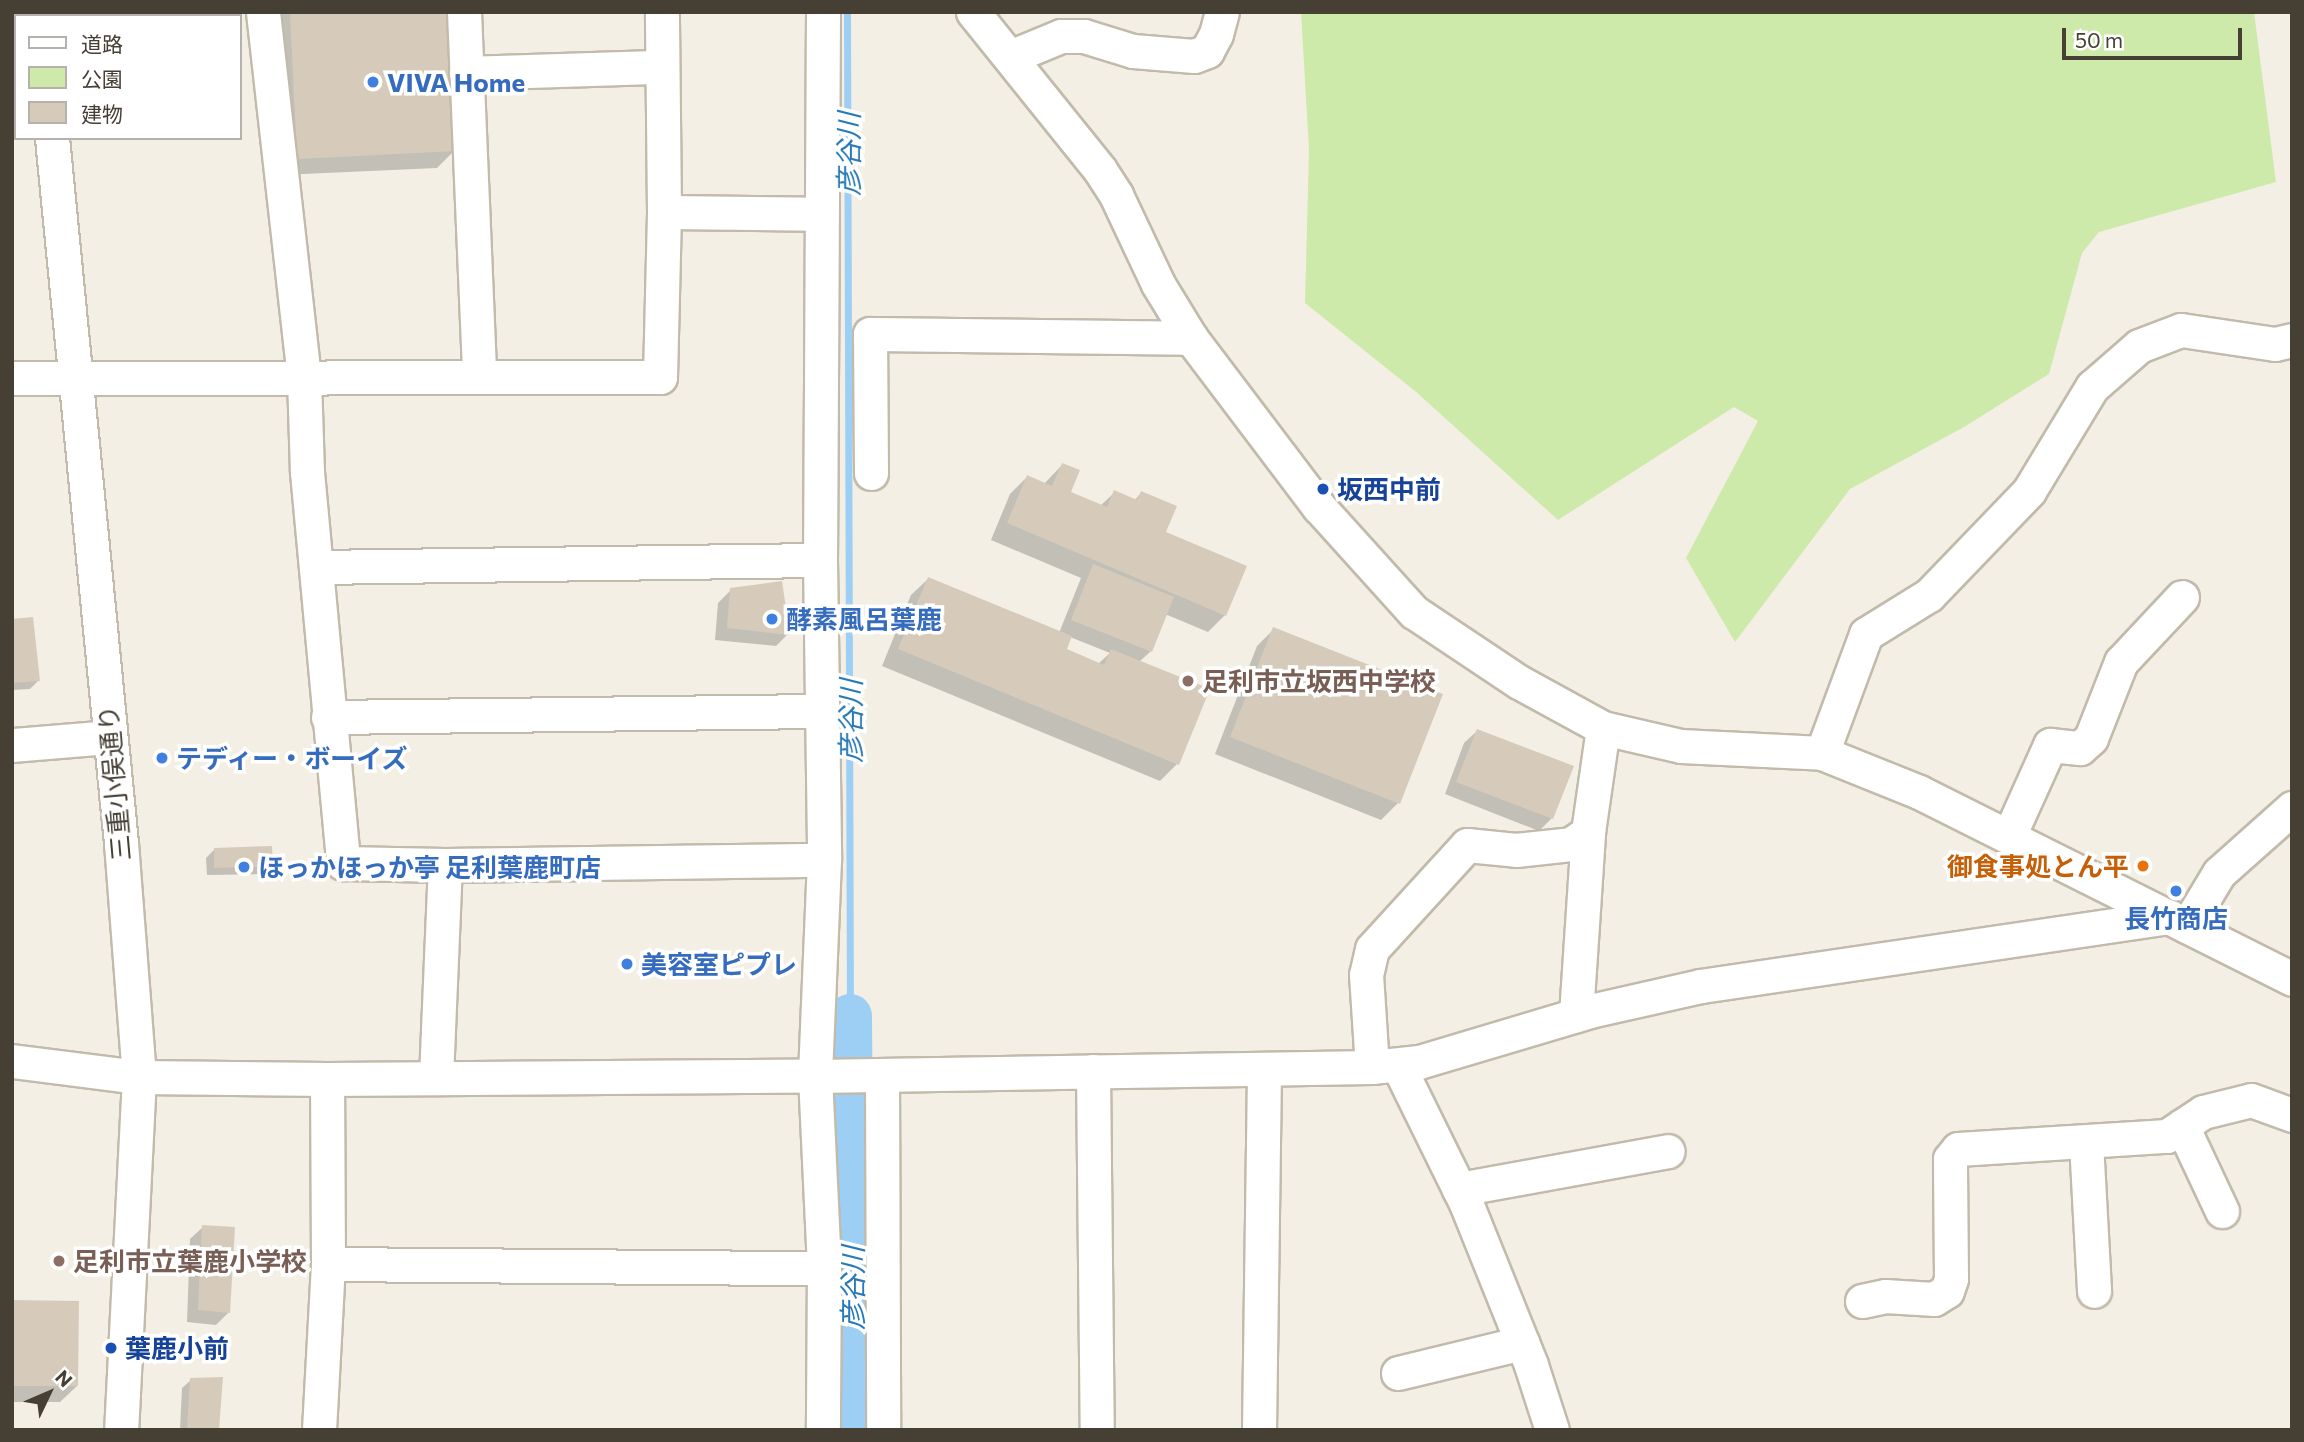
<!DOCTYPE html>
<meta charset="utf-8">
<style>
body{margin:0}
#map{position:relative;width:2304px;height:1442px;overflow:hidden;background:#f3efe5;font-family:Commissioner,"Noto Sans JP",sans-serif}
div>[style]{position:absolute}
.green>*{inset:0;background:#cdeaab}
.shadow>*{inset:0;background:#0003}
.stream>*{height:7px;margin:-3.5px;padding:0 3.5px;transform-origin:3.5px;border-radius:3.5px;background:#9dcff4}
.river>*{height:44px;margin:-22px;padding:0 22px;transform-origin:22px;border-radius:22px;background:#9dcff4}
.building>*{inset:0;background:#d6cbba}
.roads{filter:drop-shadow(2px 0 #c2baaa) drop-shadow(-2px 0 #c2baaa) drop-shadow(0 2px #c2baaa) drop-shadow(0 -2px #c2baaa)}
.minor>*{height:33px;margin:-16.5px;padding:0 16.5px;transform-origin:16.5px;border-radius:16.5px;background:#fff}
.dots>*{width:19px;height:19px;translate:-50% -50%;box-sizing:border-box;border:4px solid #fff;border-radius:50%}
span{translate:-50% -50%;white-space:nowrap;text-align:center;line-height:1.15;-webkit-text-stroke:7px #fff;paint-order:stroke}
.shop-label{font-size:26px;color:#366cbe;font-weight:700}
.left{translate:0 -50%;text-align:left}
.transit-label{font-size:26px;color:#164399;font-weight:700}
.education-label{font-size:26px;color:#785e54;font-weight:700}
.street-label{font-size:26px;color:#463f34}
.food-label{font-size:26px;color:#c56008;font-weight:700}
.right{translate:-100% -50%;text-align:right}
.water-label{font-size:28px;color:#2779b8;font-style:italic}
.frame{position:absolute;inset:0;border:14px solid #463f34;pointer-events:none}
.legend{position:absolute;left:14px;top:14px;width:228px;height:126px;box-sizing:border-box;background:#fff;border:2px solid #b5b2ae;margin:0;padding:9px 12px;list-style:none;font-size:21px;color:#463f34}
.legend li{display:flex;align-items:center;gap:14px;height:35px}
.legend b{width:35px;border:2px solid #b5b2ae}
.north{position:absolute;left:14px;top:1358px;width:70px;height:70px;-webkit-text-stroke:5px #fff;paint-order:stroke;rotate:46deg;font-size:19px;font-weight:700;line-height:28px;text-align:center;color:#463f34}
.north::after{content:'';display:block;margin:auto;width:24px;height:32px;background:#463f34;clip-path:polygon(50% 0,100% 100%,50% 72%,0 100%)}
.scale{position:absolute;left:2062px;top:28px;width:180px;height:32px;box-sizing:border-box;border:4px solid #463f34;border-top:0;padding-left:9px;font-size:21px;line-height:24px;white-space:nowrap;color:#463f34;-webkit-text-stroke:5px #fff;paint-order:stroke}
</style>
<div id="map">
<div class="green">
<div style="clip-path:polygon(1301px 12px,2254px 12px,2276px 182px,2099px 232px,2082px 253px,2049px 374px,1964px 427px,1850px 489px,1735px 642px,1686px 558px,1758px 421px,1734px 407px,1558px 520px,1415px 391px,1305px 303px,1309px 150px)"></div>
</div>
<div class="shadow">
<div style="clip-path:polygon(272px 12px,446px 12px,454px 151px,437px 168px,281px 175px)"></div>
<div style="clip-path:polygon(evenodd,1062px 465px,1069px 493px,1100px 506px,1114px 493px,1134px 501px,1141px 493px,1163px 533px,1225px 615px,1208px 632px,1165px 614px,1150px 652px,1139px 662px,1177px 764px,1160px 781px,882px 666px,911px 595px,928px 579px,1059px 633px,1081px 578px,991px 540px,1010px 494px,1027px 477px,1044px 484px,1062px 465px,1070px 637px,1110px 653px,1098px 664px,1065px 650px,1070px 637px)"></div>
<div style="clip-path:polygon(731px 590px,788px 634px,776px 646px,715px 640px,718px 603px)"></div>
<div style="clip-path:polygon(12px 620px,38px 681px,30px 689px,12px 690px)"></div>
<div style="clip-path:polygon(1274px 629px,1398px 803px,1381px 820px,1215px 754px,1257px 646px)"></div>
<div style="clip-path:polygon(1477px 731px,1552px 818px,1539px 831px,1445px 794px,1464px 743px)"></div>
<div style="clip-path:polygon(214px 850px,272px 866px,263px 874px,207px 875px,206px 858px)"></div>
<div style="clip-path:polygon(203px 1227px,228px 1313px,216px 1325px,187px 1322px,190px 1239px)"></div>
<div style="clip-path:polygon(12px 1302px,77px 1386px,60px 1402px,12px 1402px)"></div>
<div style="clip-path:polygon(191px 1380px,218px 1430px,180px 1430px,182px 1388px)"></div>
</div>
<div class="stream">
<div style="left:847px;top:12px;width:1004px;rotate:89.83deg"></div>
</div>
<div class="river">
<div style="left:850px;top:1016px;width:414px;rotate:89.6deg"></div>
</div>
<div class="building">
<div style="clip-path:polygon(290px 12px,448px 12px,456px 151px,297px 159px)"></div>
<div style="clip-path:polygon(1062px 463px,1080px 470px,1071px 492px,1107px 507px,1114px 490px,1137px 500px,1141px 491px,1177px 506px,1166px 532px,1247px 566px,1226px 616px,1007px 523px,1027px 475px,1052px 486px)"></div>
<div style="clip-path:polygon(1093px 564px,1174px 597px,1152px 652px,1071px 620px)"></div>
<div style="clip-path:polygon(928px 577px,1072px 636px,1067px 649px,1104px 665px,1111px 649px,1210px 689px,1179px 765px,898px 649px)"></div>
<div style="clip-path:polygon(782px 581px,790px 635px,727px 628px,730px 588px)"></div>
<div style="clip-path:polygon(33px 617px,40px 681px,12px 683px,12px 619px)"></div>
<div style="clip-path:polygon(1273px 627px,1443px 694px,1400px 804px,1230px 737px)"></div>
<div style="clip-path:polygon(1477px 729px,1574px 766px,1553px 819px,1456px 782px)"></div>
<div style="clip-path:polygon(272px 846px,273px 866px,214px 868px,214px 848px)"></div>
<div style="clip-path:polygon(202px 1225px,235px 1227px,230px 1313px,198px 1310px)"></div>
<div style="clip-path:polygon(12px 1300px,79px 1301px,78px 1386px,12px 1386px)"></div>
<div style="clip-path:polygon(223px 1377px,219px 1430px,187px 1430px,190px 1378px)"></div>
</div>
<div class="roads">
<div class="minor">
<div style="left:40px;top:12px;width:4px;rotate:90deg"></div>
<div style="left:263px;top:12px;width:367px;rotate:83.6deg"></div>
<div style="left:304px;top:377px;width:95px;rotate:88.2deg"></div>
<div style="left:307px;top:472px;width:393px;rotate:84.7deg"></div>
<div style="left:343px;top:863px;width:102px;rotate:1.1deg"></div>
<div style="left:445px;top:865px;width:379px;rotate:-0.8deg"></div>
<div style="left:464px;top:12px;width:365px;rotate:87.6deg"></div>
<div style="left:823px;top:12px;width:548px;rotate:90.31deg"></div>
<div style="left:820px;top:560px;width:300px;rotate:89.2deg"></div>
<div style="left:824px;top:860px;width:216px;rotate:92.4deg"></div>
<div style="left:815px;top:1076px;width:192px;rotate:87.3deg"></div>
<div style="left:824px;top:1268px;width:162px;rotate:90.4deg"></div>
<div style="left:973px;top:12px;width:203px;rotate:51.2deg"></div>
<div style="left:1100px;top:170px;width:30px;rotate:57deg"></div>
<div style="left:1116px;top:195px;width:98px;rotate:64.7deg"></div>
<div style="left:1158px;top:284px;width:63px;rotate:58.6deg"></div>
<div style="left:1191px;top:338px;width:212px;rotate:52.9deg"></div>
<div style="left:1319px;top:507px;width:142px;rotate:47.9deg"></div>
<div style="left:1414px;top:612px;width:126px;rotate:33.7deg"></div>
<div style="left:1519px;top:682px;width:96px;rotate:28.7deg"></div>
<div style="left:1603px;top:728px;width:80px;rotate:13deg"></div>
<div style="left:1681px;top:746px;width:141px;rotate:2.8deg"></div>
<div style="left:1822px;top:753px;width:105px;rotate:21.9deg"></div>
<div style="left:1919px;top:792px;width:417px;rotate:26.6deg"></div>
<div style="left:1010px;top:57px;width:55px;rotate:-22.4deg"></div>
<div style="left:1061px;top:36px;width:23px"></div>
<div style="left:1084px;top:36px;width:51px;rotate:17deg"></div>
<div style="left:1133px;top:51px;width:61px;rotate:4.7deg"></div>
<div style="left:1194px;top:56px;width:14px;rotate:-21deg"></div>
<div style="left:1207px;top:51px;width:19px;rotate:-62deg"></div>
<div style="left:1216px;top:34px;width:23px;rotate:-75deg"></div>
<div style="left:466px;top:73px;width:196px;rotate:-1.8deg"></div>
<div style="left:52px;top:138px;width:708px;rotate:84.41deg"></div>
<div style="left:121px;top:843px;width:235px;rotate:85.6deg"></div>
<div style="left:139px;top:1077px;width:353px;rotate:92.9deg"></div>
<div style="left:664px;top:212px;width:157px;rotate:0.7deg"></div>
<div style="left:12px;top:378px;width:648px;rotate:-0.09deg"></div>
<div style="left:660px;top:377px;width:165px;rotate:-88.6deg"></div>
<div style="left:664px;top:212px;width:200px;rotate:-90.6deg"></div>
<div style="left:871px;top:473px;width:139px;rotate:-90.4deg"></div>
<div style="left:870px;top:334px;width:321px;rotate:0.7deg"></div>
<div style="left:316px;top:567px;width:504px;rotate:-0.8deg"></div>
<div style="left:328px;top:717px;width:494px;rotate:-0.7deg"></div>
<div style="left:12px;top:745px;width:98px;rotate:-4.7deg"></div>
<div style="left:1822px;top:753px;width:127px;rotate:-69.7deg"></div>
<div style="left:1866px;top:634px;width:74px;rotate:-31.8deg"></div>
<div style="left:1929px;top:595px;width:144px;rotate:-46.1deg"></div>
<div style="left:2029px;top:491px;width:122px;rotate:-58.8deg"></div>
<div style="left:2092px;top:387px;width:62px;rotate:-41.1deg"></div>
<div style="left:2139px;top:346px;width:45px;rotate:-20.9deg"></div>
<div style="left:2181px;top:330px;width:95px;rotate:8.5deg"></div>
<div style="left:2275px;top:344px;width:17px;rotate:-13deg"></div>
<div style="left:2009px;top:836px;width:100px;rotate:-65.7deg"></div>
<div style="left:2050px;top:745px;width:30px;rotate:6deg"></div>
<div style="left:2080px;top:748px;width:15px;rotate:-42deg"></div>
<div style="left:2091px;top:738px;width:82px;rotate:-68.5deg"></div>
<div style="left:2121px;top:662px;width:89px;rotate:-46.8deg"></div>
<div style="left:2187px;top:926px;width:62px;rotate:-58.9deg"></div>
<div style="left:2219px;top:873px;width:98px;rotate:-41.7deg"></div>
<div style="left:1576px;top:1015px;width:183px;rotate:-86.2deg"></div>
<div style="left:12px;top:1061px;width:128px;rotate:7.2deg"></div>
<div style="left:139px;top:1077px;width:188px;rotate:0.6deg"></div>
<div style="left:327px;top:1079px;width:488px;rotate:-0.4deg"></div>
<div style="left:815px;top:1076px;width:557px;rotate:-0.93deg"></div>
<div style="left:1372px;top:1067px;width:47px;rotate:-6.1deg"></div>
<div style="left:1419px;top:1062px;width:178px;rotate:-16.6deg"></div>
<div style="left:1590px;top:1011px;width:114px;rotate:-12.7deg"></div>
<div style="left:1701px;top:986px;width:474px;rotate:-8.4deg"></div>
<div style="left:1398px;top:1065px;width:154px;rotate:63.8deg"></div>
<div style="left:1466px;top:1203px;width:175px;rotate:68.1deg"></div>
<div style="left:1531px;top:1365px;width:68px;rotate:72.1deg"></div>
<div style="left:1372px;top:1067px;width:92px;rotate:-93.7deg"></div>
<div style="left:1366px;top:975px;width:27px;rotate:-77deg"></div>
<div style="left:1372px;top:949px;width:141px;rotate:-47.6deg"></div>
<div style="left:1467px;top:845px;width:49px;rotate:5.8deg"></div>
<div style="left:1516px;top:850px;width:55px;rotate:-6.2deg"></div>
<div style="left:1571px;top:844px;width:21px;rotate:-35deg"></div>
<div style="left:1588px;top:832px;width:105px;rotate:-81.8deg"></div>
<div style="left:1093px;top:1071px;width:359px;rotate:89.4deg"></div>
<div style="left:882px;top:1075px;width:355px;rotate:89.8deg"></div>
<div style="left:436px;top:1078px;width:213px;rotate:-87.6deg"></div>
<div style="left:2182px;top:1126px;width:94px;rotate:64.8deg"></div>
<div style="left:2086px;top:1142px;width:149px;rotate:86.9deg"></div>
<div style="left:1459px;top:1189px;width:212px;rotate:-10.3deg"></div>
<div style="left:328px;top:1264px;width:496px;rotate:0.5deg"></div>
<div style="left:1862px;top:1301px;width:24px;rotate:-12deg"></div>
<div style="left:1885px;top:1296px;width:49px;rotate:3.5deg"></div>
<div style="left:1934px;top:1299px;width:15px;rotate:-32deg"></div>
<div style="left:1947px;top:1291px;width:13px;rotate:-72deg"></div>
<div style="left:1951px;top:1279px;width:120px;rotate:-90.5deg"></div>
<div style="left:1950px;top:1159px;width:13px;rotate:-51deg"></div>
<div style="left:1958px;top:1149px;width:209px;rotate:-3.6deg"></div>
<div style="left:2167px;top:1136px;width:43px;rotate:-33.7deg"></div>
<div style="left:2203px;top:1112px;width:49px;rotate:-14deg"></div>
<div style="left:2251px;top:1100px;width:44px;rotate:20.1deg"></div>
<div style="left:1398px;top:1373px;width:128px;rotate:-13.6deg"></div>
<div style="left:319px;top:1430px;width:166px;rotate:-86.9deg"></div>
<div style="left:328px;top:1264px;width:185px;rotate:-90.3deg"></div>
<div style="left:1259px;top:1430px;width:361px;rotate:-89.2deg"></div>
</div>
</div>
<div class="dots">
<div style="left:373px;top:82px;background:#3f7fe0"></div>
<div style="left:1323px;top:489px;background:#1a4fb4"></div>
<div style="left:772px;top:619px;background:#3f7fe0"></div>
<div style="left:1188px;top:681px;background:#8d6e63"></div>
<div style="left:162px;top:758px;background:#3f7fe0"></div>
<div style="left:2143px;top:866px;background:#e8710a"></div>
<div style="left:244px;top:867px;background:#3f7fe0"></div>
<div style="left:2176px;top:891px;background:#3f7fe0"></div>
<div style="left:627px;top:964px;background:#3f7fe0"></div>
<div style="left:59px;top:1261px;background:#8d6e63"></div>
<div style="left:111px;top:1348px;background:#1a4fb4"></div>
</div>
<div class="shop-label">
<span class="left" style="left:387px;top:82px">VIVA Home</span>
<span class="left" style="left:786px;top:619px">酵素風呂葉鹿</span>
<span class="left" style="left:176px;top:758px">テディー・ボーイズ</span>
<span class="left" style="left:258px;top:867px">ほっかほっか亭 足利葉鹿町店</span>
<span style="left:2176px;top:918px">長竹商店</span>
<span class="left" style="left:641px;top:964px">美容室ピプレ</span>
</div>
<div class="transit-label">
<span class="left" style="left:1337px;top:489px">坂西中前</span>
<span class="left" style="left:125px;top:1348px">葉鹿小前</span>
</div>
<div class="education-label">
<span class="left" style="left:1202px;top:681px">足利市立坂西中学校</span>
<span class="left" style="left:73px;top:1261px">足利市立葉鹿小学校</span>
</div>
<div class="street-label">
<span style="left:114px;top:783px;rotate:-95deg">三重小俣通り</span>
</div>
<div class="food-label">
<span class="right" style="left:2129px;top:866px">御食事処とん平</span>
</div>
<div class="water-label">
<span style="left:848px;top:154px;rotate:-90deg">彦谷川</span>
<span style="left:850px;top:721px;rotate:-90deg">彦谷川</span>
<span style="left:852px;top:1288px;rotate:-90deg">彦谷川</span>
</div>
<div class="frame"></div>
<ul class="legend">
<li><b style="height:9px;background:#fff"></b>道路</li>
<li><b style="height:19px;background:#cdeaab"></b>公園</li>
<li><b style="height:19px;background:#d6cbba"></b>建物</li>
</ul>
<div class="north">N</div>
<div class="scale">50 m</div>
</div>
